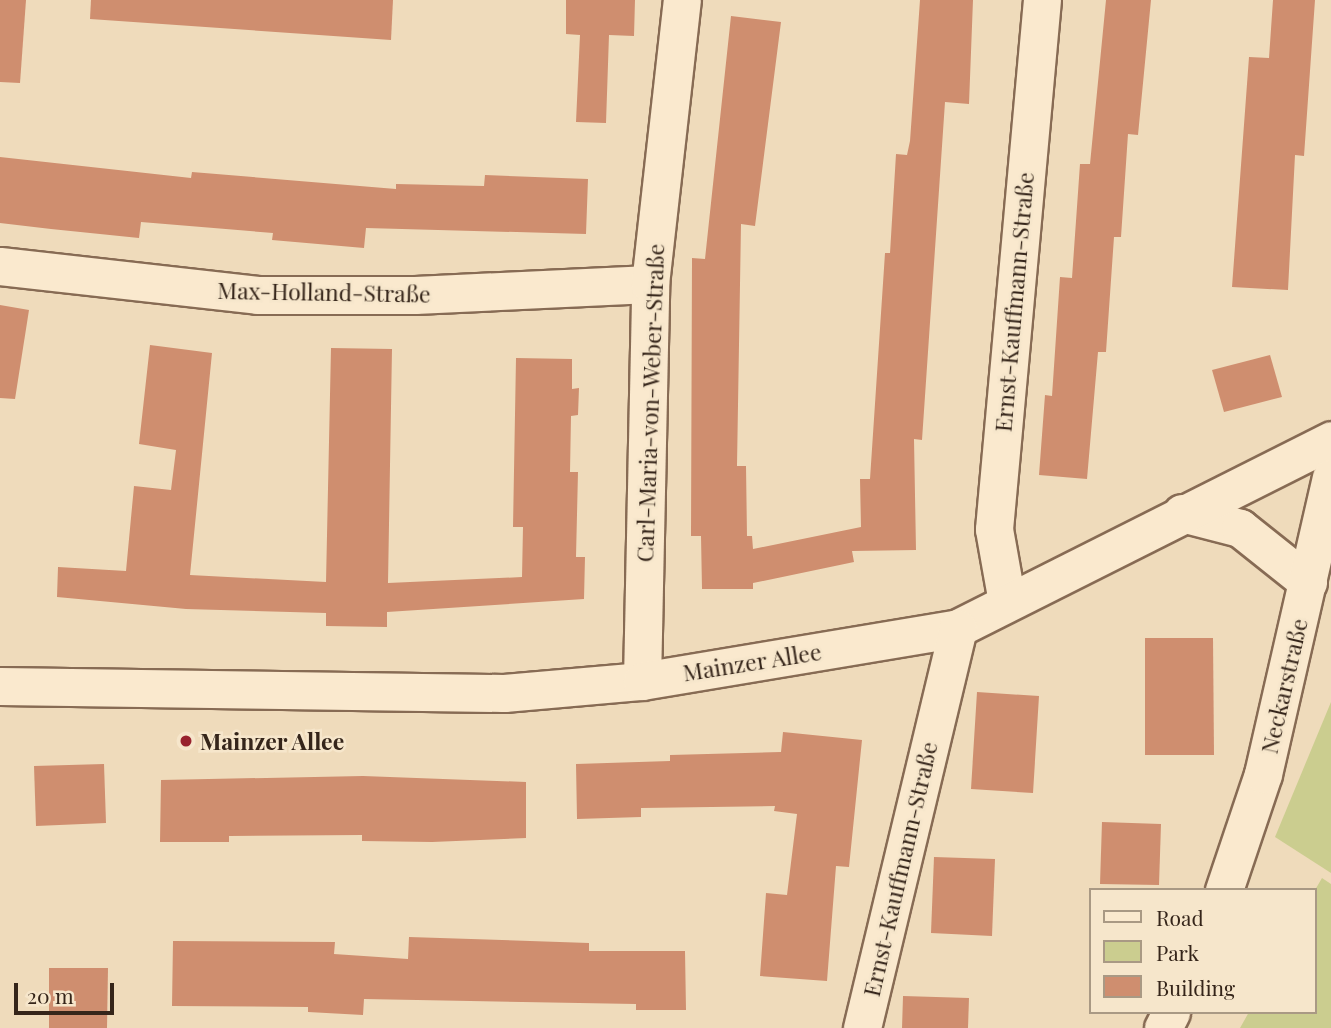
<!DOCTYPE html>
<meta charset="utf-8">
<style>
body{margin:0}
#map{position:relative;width:1331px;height:1028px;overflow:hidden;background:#efdbbb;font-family:"Playfair Display",serif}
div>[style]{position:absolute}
.green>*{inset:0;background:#cbcd8f}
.building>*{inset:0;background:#cf8e6f}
.roads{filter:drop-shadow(2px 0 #876b54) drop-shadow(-2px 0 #876b54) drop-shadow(0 2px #876b54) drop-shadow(0 -2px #876b54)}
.minor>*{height:37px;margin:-18.5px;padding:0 18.5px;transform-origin:18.5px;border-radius:18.5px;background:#fae9ce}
.dots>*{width:19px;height:19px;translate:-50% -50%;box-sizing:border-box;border:4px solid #f6e6cb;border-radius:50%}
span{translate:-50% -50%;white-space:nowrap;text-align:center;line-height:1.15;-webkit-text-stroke:5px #f6e6cb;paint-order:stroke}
.street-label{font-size:23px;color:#35251a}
.poi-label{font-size:23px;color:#35251a;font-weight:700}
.left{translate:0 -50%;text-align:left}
.legend{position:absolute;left:1089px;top:888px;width:228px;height:126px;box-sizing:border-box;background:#f6e6cb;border:2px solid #a99984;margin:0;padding:9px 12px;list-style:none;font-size:21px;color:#35251a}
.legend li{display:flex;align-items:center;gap:14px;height:35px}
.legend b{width:35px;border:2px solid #a99984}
.scale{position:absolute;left:14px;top:983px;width:100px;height:32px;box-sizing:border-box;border:4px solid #35251a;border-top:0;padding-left:9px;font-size:21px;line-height:24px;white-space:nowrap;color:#35251a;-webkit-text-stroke:5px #f6e6cb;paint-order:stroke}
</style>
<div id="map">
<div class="green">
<div style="clip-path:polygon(1331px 702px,1331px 873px,1275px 837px)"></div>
<div style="clip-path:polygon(1322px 878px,1331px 884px,1331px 1028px,1240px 1028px,1249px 1012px,1315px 1012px,1315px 890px)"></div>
</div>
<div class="building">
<div style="clip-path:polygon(0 0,26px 0,20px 83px,0 82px)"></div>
<div style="clip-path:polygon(91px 0,393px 0,391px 40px,90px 19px)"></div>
<div style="clip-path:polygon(566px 0,635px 0,634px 36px,609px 35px,606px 123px,576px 122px,580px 35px,566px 34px)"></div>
<div style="clip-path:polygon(920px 0,973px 0,969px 104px,945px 102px,922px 440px,914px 439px,916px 550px,852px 551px,854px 562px,753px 583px,753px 589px,702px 589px,701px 536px,691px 536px,692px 258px,705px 259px,731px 16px,781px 22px,755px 226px,741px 224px,737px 466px,746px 466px,747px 536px,752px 536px,753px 549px,861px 527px,860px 479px,870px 479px,885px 253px,890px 253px,896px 154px,907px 155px,910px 141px)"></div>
<div style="clip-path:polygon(1106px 0,1151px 0,1138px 135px,1128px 134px,1121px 237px,1114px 237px,1106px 352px,1098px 352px,1087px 479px,1039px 475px,1045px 395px,1052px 396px,1060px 277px,1072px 278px,1080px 164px,1090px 164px)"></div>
<div style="clip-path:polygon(1273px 0,1315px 0,1304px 156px,1295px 155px,1288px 290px,1232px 287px,1249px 57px,1269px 58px)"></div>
<div style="clip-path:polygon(0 157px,191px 178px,192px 172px,396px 189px,396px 184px,484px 186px,485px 175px,588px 179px,586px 234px,366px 228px,364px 248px,272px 240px,273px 233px,141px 222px,139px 238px,51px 229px,0 223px)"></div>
<div style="clip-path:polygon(0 305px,29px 310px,15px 399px,0 398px)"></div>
<div style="clip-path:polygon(150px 345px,212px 353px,190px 575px,326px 582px,331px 348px,392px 349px,388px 583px,522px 577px,523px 527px,513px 527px,516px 358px,572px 359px,572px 389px,579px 388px,578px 415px,571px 416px,570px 472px,578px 472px,576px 557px,585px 557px,584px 599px,387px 612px,387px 627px,326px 626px,326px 613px,186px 609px,57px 597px,58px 567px,126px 571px,134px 486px,171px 490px,176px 450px,139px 444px)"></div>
<div style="clip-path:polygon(1270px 355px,1282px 397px,1224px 412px,1212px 370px)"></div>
<div style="clip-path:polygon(1145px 638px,1213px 638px,1214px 755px,1145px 755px)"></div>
<div style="clip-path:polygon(977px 692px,1039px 696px,1033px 793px,971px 789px)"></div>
<div style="clip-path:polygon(783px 732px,862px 740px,849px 867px,836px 866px,827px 981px,760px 976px,766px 893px,787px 895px,797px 814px,774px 811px,775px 806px,641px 808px,641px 817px,577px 819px,576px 764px,670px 761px,670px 755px,781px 752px)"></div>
<div style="clip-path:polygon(104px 764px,106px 823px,36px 826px,34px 766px)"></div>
<div style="clip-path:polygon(363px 776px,526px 782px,526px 838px,432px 842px,362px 841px,362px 835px,229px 836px,229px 842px,160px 842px,161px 780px)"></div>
<div style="clip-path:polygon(1102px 822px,1161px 824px,1159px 885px,1100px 884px)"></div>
<div style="clip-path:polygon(934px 857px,995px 859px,992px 936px,931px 933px)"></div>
<div style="clip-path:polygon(409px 937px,589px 943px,589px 951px,685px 951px,686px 1010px,636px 1010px,636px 1004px,364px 999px,363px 1015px,308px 1012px,308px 1007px,172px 1006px,173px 941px,335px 942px,334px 954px,408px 959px)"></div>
<div style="clip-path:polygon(49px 968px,108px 968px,107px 1028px,49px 1028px)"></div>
<div style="clip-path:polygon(903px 996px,969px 998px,968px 1028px,902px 1028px)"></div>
</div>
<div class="roads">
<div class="minor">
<div style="left:0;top:266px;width:259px;rotate:6.4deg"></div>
<div style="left:257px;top:295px;width:158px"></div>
<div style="left:415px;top:295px;width:235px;rotate:-2.7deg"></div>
<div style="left:1182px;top:513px;width:60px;rotate:14.5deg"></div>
<div style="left:1240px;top:528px;width:87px;rotate:38.5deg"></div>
<div style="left:1007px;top:602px;width:74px;rotate:-100.1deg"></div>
<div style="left:994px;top:529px;width:531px;rotate:-84.82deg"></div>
<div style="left:642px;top:681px;width:397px;rotate:-88.8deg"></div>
<div style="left:650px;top:284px;width:286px;rotate:-83.6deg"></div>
<div style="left:0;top:686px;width:504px;rotate:0.8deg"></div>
<div style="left:504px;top:693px;width:139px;rotate:-5deg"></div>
<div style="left:642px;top:681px;width:320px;rotate:-9.5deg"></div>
<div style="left:958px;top:628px;width:418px;rotate:-26.7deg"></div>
<div style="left:1224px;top:890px;width:122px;rotate:-71.4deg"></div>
<div style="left:1263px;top:774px;width:304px;rotate:-77.1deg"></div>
<div style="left:862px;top:1028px;width:411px;rotate:-76.5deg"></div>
<div style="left:1163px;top:1028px;width:18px;rotate:-63deg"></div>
</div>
</div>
<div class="dots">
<div style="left:186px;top:741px;background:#98222e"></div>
</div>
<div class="street-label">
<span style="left:324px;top:292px;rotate:1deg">Max-Holland-Straße</span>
<span style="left:1014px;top:302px;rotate:-85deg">Ernst-Kauffmann-Straße</span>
<span style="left:650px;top:403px;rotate:-88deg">Carl-Maria-von-Weber-Straße</span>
<span style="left:752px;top:662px;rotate:-9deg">Mainzer Allee</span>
<span style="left:1284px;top:686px;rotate:-77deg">Neckarstraße</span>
<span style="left:900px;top:869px;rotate:-77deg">Ernst-Kauffmann-Straße</span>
</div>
<div class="poi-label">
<span class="left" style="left:200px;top:741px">Mainzer Allee</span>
</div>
<ul class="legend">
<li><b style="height:9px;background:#fae9ce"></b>Road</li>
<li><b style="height:19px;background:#cbcd8f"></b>Park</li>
<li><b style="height:19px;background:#cf8e6f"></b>Building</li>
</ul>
<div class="scale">20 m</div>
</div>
